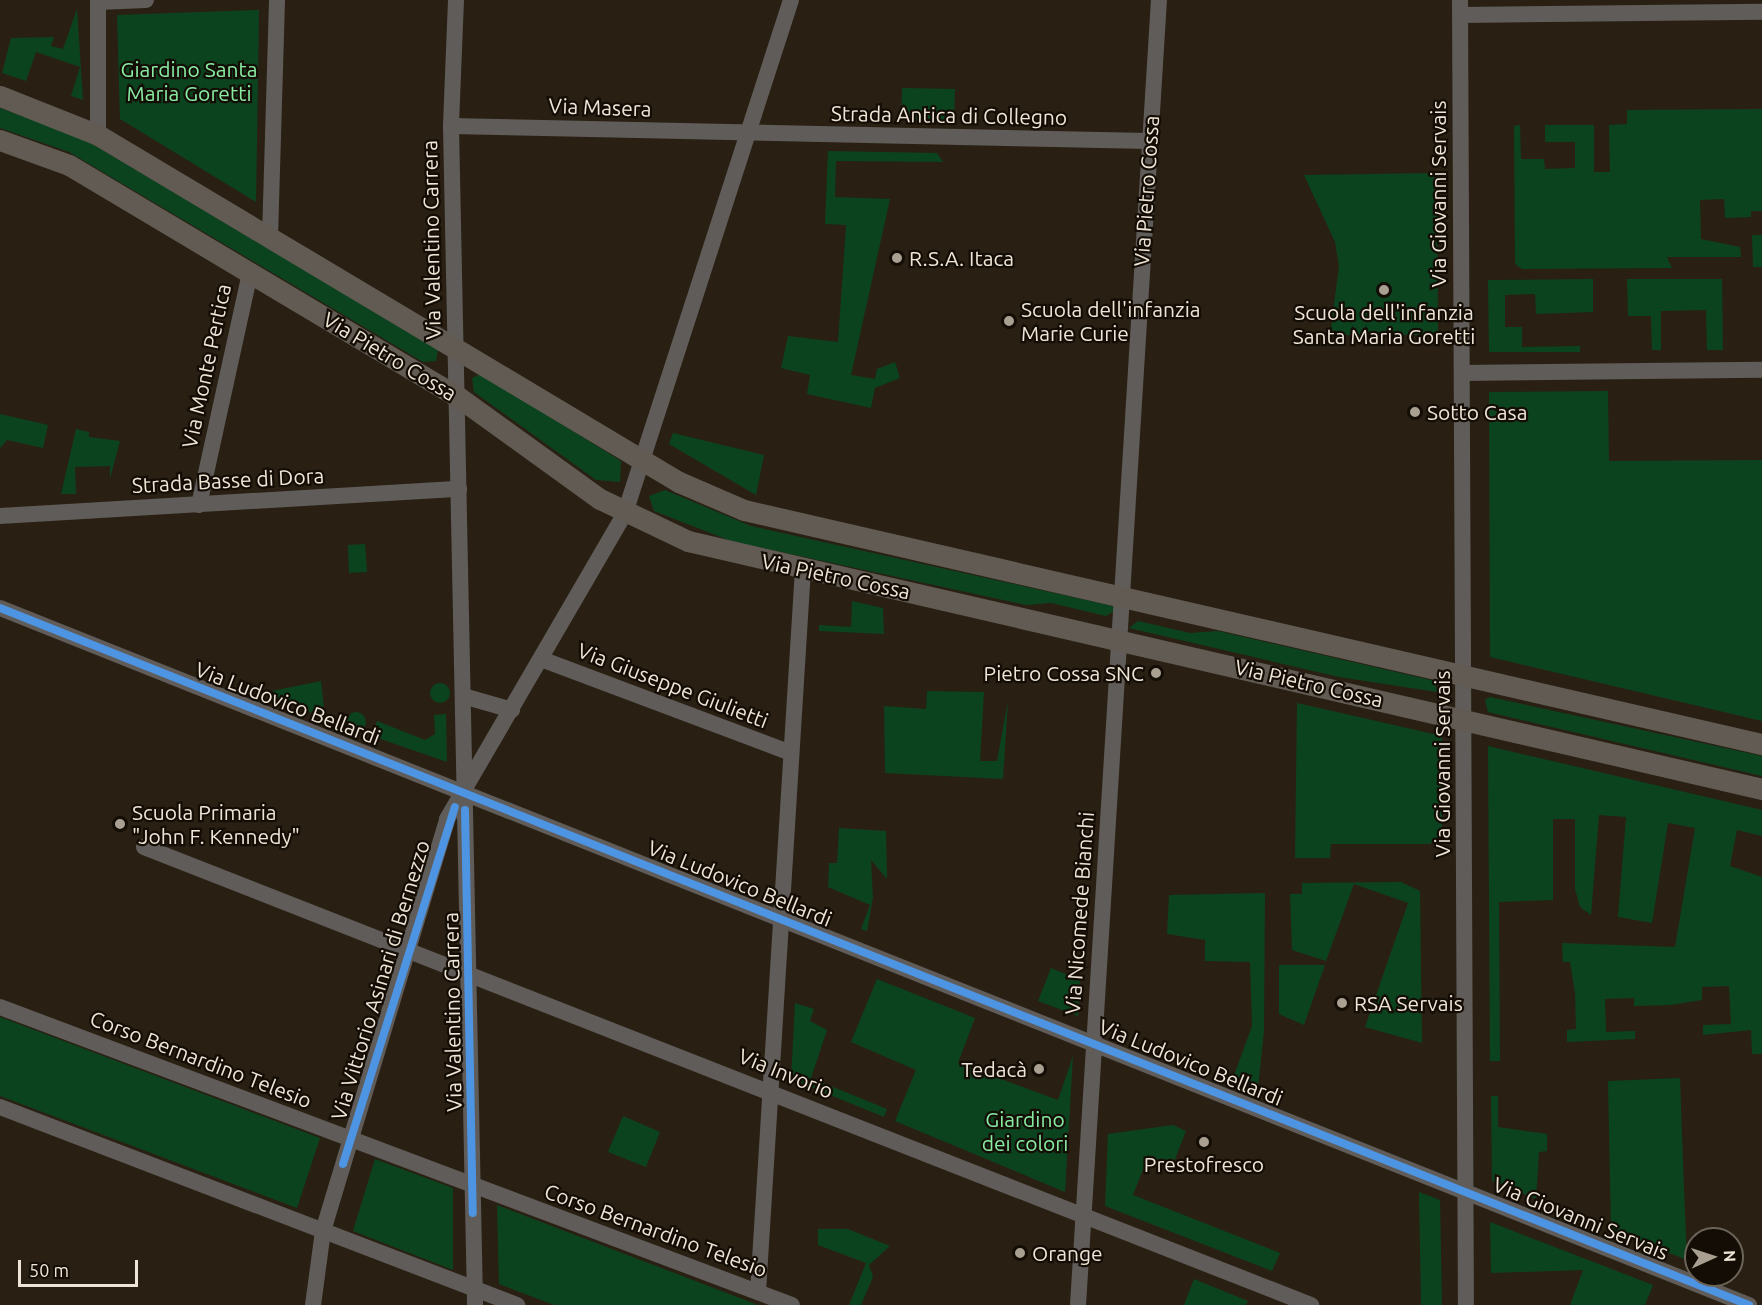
<!DOCTYPE html>
<meta charset="utf-8">
<style>
body{margin:0}
#map{position:relative;width:1762px;height:1305px;overflow:hidden;background:#292013;font-family:Ubuntu,sans-serif}
div>[style]{position:absolute}
.green>*{inset:0;background:#0c431f}
.round{border-radius:50%}
.minor>*{height:16px;margin:-8px;padding:0 8px;transform-origin:8px;border-radius:8px;background:#605c59}
.major>*{height:21px;margin:-10.5px;padding:0 10.5px;transform-origin:10.5px;border-radius:10.5px;background:#625b54}
.cycleway>*{height:8px;margin:-4px;padding:0 4px;transform-origin:4px;border-radius:4px;background:#4d94e3}
.dots>*{width:16px;height:16px;translate:-50% -50%;box-sizing:border-box;border:3px solid #140d05;border-radius:50%}
span{translate:-50% -50%;white-space:nowrap;text-align:center;line-height:1.15;-webkit-text-stroke:4.5px #140d05;paint-order:stroke}
.park-label{font-size:21px;color:#88eda3}
.street-label{font-size:21px;color:#efe5d7}
.poi-label{font-size:21px;color:#efe5d7}
.left{translate:0 -50%;text-align:left}
.right{translate:-100% -50%;text-align:right}
.north{position:absolute;left:1684px;top:1227px;width:60px;height:60px;box-sizing:border-box;background:#140d05;border:2px solid #6c6359;border-radius:50%;rotate:87deg;font-size:16px;font-weight:700;line-height:24px;text-align:center;color:#efe5d7}
.north::after{content:'';display:block;margin:auto;width:21px;height:27px;background:#aaa092;clip-path:polygon(50% 0,100% 100%,50% 72%,0 100%)}
.scale{position:absolute;left:18px;top:1260px;width:120px;height:27px;box-sizing:border-box;border:3px solid #efe5d7;border-top:0;padding-left:8px;font-size:18px;line-height:21px;white-space:nowrap;color:#efe5d7;-webkit-text-stroke:4px #140d05;paint-order:stroke}
</style>
<div id="map">
<div class="green">
<div style="clip-path:polygon(77px 9px,83px 100px,71px 96px,80px 67px,36px 52px,26px 81px,2px 73px,11px 38px,54px 37px,51px 46px,63px 49px)"></div>
<div style="clip-path:polygon(259px 10px,256px 202px,120px 119px,117px 15px)"></div>
<div style="clip-path:polygon(902px 88px,955px 89px,954px 122px,901px 120px)"></div>
<div style="clip-path:polygon(0 108px,84px 139px,438px 350px,436px 361px,423px 362px,69px 152px,0 128px)"></div>
<div style="clip-path:polygon(1762px 109px,1762px 211px,1751px 211px,1751px 217px,1725px 218px,1724px 199px,1700px 200px,1701px 239px,1740px 247px,1741px 257px,1667px 257px,1672px 268px,1522px 269px,1515px 264px,1514px 126px,1520px 125px,1521px 159px,1544px 159px,1545px 169px,1575px 168px,1575px 142px,1545px 142px,1545px 125px,1594px 125px,1594px 172px,1610px 172px,1609px 125px,1627px 124px,1627px 110px)"></div>
<div style="clip-path:polygon(828px 151px,937px 153px,943px 162px,836px 161px,835px 197px,890px 199px,851px 375px,875px 379px,877px 369px,895px 362px,900px 378px,875px 388px,871px 408px,807px 394px,810px 375px,781px 368px,788px 336px,838px 342px,846px 225px,825px 224px)"></div>
<div style="clip-path:polygon(1437px 173px,1438px 335px,1330px 335px,1339px 266px,1335px 242px,1304px 175px)"></div>
<div style="clip-path:polygon(1752px 235px,1762px 235px,1762px 267px,1753px 267px)"></div>
<div style="clip-path:polygon(1593px 279px,1593px 312px,1536px 314px,1535px 294px,1505px 295px,1505px 327px,1522px 327px,1522px 347px,1580px 346px,1580px 352px,1489px 352px,1488px 280px)"></div>
<div style="clip-path:polygon(1627px 279px,1722px 279px,1723px 350px,1707px 350px,1706px 310px,1661px 311px,1661px 350px,1652px 350px,1651px 316px,1628px 316px)"></div>
<div style="clip-path:polygon(481px 374px,621px 461px,620px 482px,596px 480px,474px 392px,472px 378px)"></div>
<div style="clip-path:polygon(1608px 391px,1609px 461px,1762px 460px,1762px 721px,1490px 657px,1489px 392px)"></div>
<div style="clip-path:polygon(0 414px,48px 425px,43px 448px,7px 440px,0 448px)"></div>
<div style="clip-path:polygon(76px 429px,89px 432px,89px 437px,120px 441px,110px 479px,110px 466px,75px 467px,76px 494px,61px 494px)"></div>
<div style="clip-path:polygon(673px 433px,764px 455px,756px 495px,669px 444px)"></div>
<div style="clip-path:polygon(665px 490px,751px 526px,1113px 606px,1114px 611px,1106px 616px,1051px 603px,1026px 605px,731px 541px,654px 511px,649px 496px)"></div>
<div style="clip-path:polygon(365px 544px,367px 572px,349px 573px,348px 545px)"></div>
<div style="clip-path:polygon(852px 601px,883px 608px,884px 634px,819px 631px,819px 625px,851px 627px)"></div>
<div style="clip-path:polygon(1138px 621px,1190px 633px,1218px 631px,1435px 681px,1437px 692px,1339px 677px,1129px 628px)"></div>
<div style="clip-path:polygon(321px 681px,325px 718px,262px 693px)"></div>
<div class="round" style="left:430px;top:683px;width:20px;height:20px"></div>
<div style="clip-path:polygon(927px 691px,984px 692px,980px 761px,997px 761px,1008px 701px,1003px 779px,885px 773px,884px 706px,926px 709px)"></div>
<div style="clip-path:polygon(1490px 697px,1762px 756px,1762px 776px,1488px 712px,1485px 700px)"></div>
<div style="clip-path:polygon(1297px 703px,1442px 736px,1442px 833px,1430px 844px,1331px 844px,1330px 858px,1295px 858px)"></div>
<div class="round" style="left:346px;top:712px;width:20px;height:20px"></div>
<div style="clip-path:polygon(446px 714px,447px 762px,372px 736px,377px 721px,425px 740px,435px 734px,434px 715px)"></div>
<div style="clip-path:polygon(1488px 746px,1762px 810px,1762px 836px,1737px 830px,1730px 866px,1762px 877px,1762px 1054px,1752px 1054px,1751px 1030px,1703px 1035px,1703px 1025px,1731px 1024px,1729px 986px,1702px 987px,1702px 1000px,1671px 1005px,1634px 1006px,1634px 998px,1605px 999px,1606px 1032px,1635px 1031px,1635px 1039px,1567px 1042px,1567px 1030px,1576px 1029px,1575px 993px,1570px 962px,1563px 962px,1562px 943px,1675px 947px,1695px 828px,1668px 823px,1652px 923px,1618px 917px,1626px 817px,1599px 815px,1591px 915px,1580px 907px,1575px 889px,1575px 819px,1553px 819px,1553px 900px,1499px 902px,1500px 1061px,1490px 1061px)"></div>
<div style="clip-path:polygon(839px 828px,886px 831px,887px 879px,871px 860px,873px 897px,867px 931px,861px 929px,870px 905px,828px 887px,829px 863px,837px 863px)"></div>
<div style="clip-path:polygon(1401px 882px,1420px 891px,1422px 1043px,1365px 1027px,1408px 903px,1354px 884px,1326px 961px,1292px 950px,1290px 894px,1302px 894px,1302px 883px)"></div>
<div style="clip-path:polygon(1265px 893px,1264px 1031px,1258px 1088px,1233px 1078px,1252px 1026px,1250px 962px,1205px 961px,1205px 940px,1167px 934px,1169px 895px)"></div>
<div style="clip-path:polygon(1279px 965px,1325px 965px,1304px 1025px,1279px 1014px)"></div>
<div style="clip-path:polygon(1051px 968px,1080px 980px,1078px 1016px,1038px 1001px)"></div>
<div style="clip-path:polygon(877px 979px,975px 1018px,958px 1063px,1058px 1100px,1073px 1056px,1065px 1192px,895px 1121px,916px 1070px,851px 1042px)"></div>
<div style="clip-path:polygon(795px 1003px,814px 1009px,810px 1021px,827px 1030px,811px 1078px,887px 1109px,884px 1117px,791px 1079px)"></div>
<div style="clip-path:polygon(0 1017px,320px 1138px,297px 1208px,0 1096px)"></div>
<div style="clip-path:polygon(1680px 1078px,1684px 1190px,1687px 1260px,1611px 1230px,1608px 1081px)"></div>
<div style="clip-path:polygon(1491px 1096px,1498px 1096px,1498px 1127px,1547px 1134px,1547px 1151px,1539px 1152px,1536px 1199px,1492px 1181px)"></div>
<div style="clip-path:polygon(623px 1116px,660px 1132px,646px 1167px,608px 1152px)"></div>
<div style="clip-path:polygon(1173px 1125px,1186px 1131px,1172px 1167px,1148px 1157px,1133px 1195px,1280px 1253px,1272px 1271px,1105px 1206px,1108px 1134px)"></div>
<div style="clip-path:polygon(375px 1159px,453px 1188px,453px 1270px,353px 1231px)"></div>
<div style="clip-path:polygon(1419px 1192px,1440px 1200px,1442px 1305px,1421px 1305px)"></div>
<div style="clip-path:polygon(497px 1205px,758px 1305px,554px 1305px,499px 1284px)"></div>
<div style="clip-path:polygon(1490px 1222px,1653px 1285px,1645px 1305px,1570px 1305px,1583px 1270px,1491px 1273px)"></div>
<div style="clip-path:polygon(818px 1229px,848px 1229px,890px 1246px,869px 1265px,873px 1277px,861px 1305px,849px 1305px,866px 1263px,818px 1245px)"></div>
<div style="clip-path:polygon(1194px 1279px,1248px 1301px,1246px 1305px,1184px 1305px)"></div>
</div>
<div class="minor">
<div style="left:98px;top:0;width:135px;rotate:90deg"></div>
<div style="left:456px;top:0;width:126px;rotate:92.3deg"></div>
<div style="left:451px;top:126px;width:1179px;rotate:88.83deg"></div>
<div style="left:1460px;top:0;width:1305px;rotate:89.74deg"></div>
<div style="left:98px;top:2px;width:48px;rotate:-2.4deg"></div>
<div style="left:1460px;top:15px;width:302px;rotate:-0.6deg"></div>
<div style="left:451px;top:126px;width:698px;rotate:1.23deg"></div>
<div style="left:270px;top:237px;width:237px;rotate:-88.3deg"></div>
<div style="left:1462px;top:373px;width:300px;rotate:-0.6deg"></div>
<div style="left:199px;top:505px;width:238px;rotate:-77.6deg"></div>
<div style="left:0;top:516px;width:460px;rotate:-3.4deg"></div>
<div style="left:0;top:608px;width:1883px;rotate:21.73deg"></div>
<div style="left:541px;top:659px;width:267px;rotate:20.6deg"></div>
<div style="left:463px;top:696px;width:51px;rotate:15.9deg"></div>
<div style="left:144px;top:847px;width:1254px;rotate:21.43deg"></div>
<div style="left:0;top:1007px;width:846px;rotate:20.62deg"></div>
<div style="left:0;top:1107px;width:554px;rotate:20.96deg"></div>
<div style="left:758px;top:1292px;width:725px;rotate:-86.44deg"></div>
<div style="left:313px;top:1305px;width:75px;rotate:-82.3deg"></div>
<div style="left:323px;top:1231px;width:430px;rotate:-73.2deg"></div>
<div style="left:447px;top:819px;width:354px;rotate:-59.8deg"></div>
<div style="left:625px;top:513px;width:539px;rotate:-72.07deg"></div>
<div style="left:1078px;top:1305px;width:1308px;rotate:-86.45deg"></div>
</div>
<div class="major">
<div style="left:0;top:96px;width:105px;rotate:21.7deg"></div>
<div style="left:98px;top:135px;width:677px;rotate:30.85deg"></div>
<div style="left:679px;top:482px;width:71px;rotate:23.3deg"></div>
<div style="left:744px;top:510px;width:1045px;rotate:12.95deg"></div>
<div style="left:0;top:140px;width:73px;rotate:19.9deg"></div>
<div style="left:69px;top:165px;width:452px;rotate:30.8deg"></div>
<div style="left:457px;top:396px;width:176px;rotate:35.8deg"></div>
<div style="left:600px;top:499px;width:98px;rotate:25.5deg"></div>
<div style="left:688px;top:541px;width:1102px;rotate:13deg"></div>
</div>
<div class="cycleway">
<div style="left:0;top:608px;width:1883px;rotate:21.73deg"></div>
<div style="left:465px;top:810px;width:403px;rotate:88.9deg"></div>
<div style="left:343px;top:1164px;width:374px;rotate:-72.6deg"></div>
</div>
<div class="dots">
<div style="left:897px;top:258px;background:#aaa092"></div>
<div style="left:1384px;top:290px;background:#aaa092"></div>
<div style="left:1009px;top:321px;background:#aaa092"></div>
<div style="left:1415px;top:412px;background:#aaa092"></div>
<div style="left:1156px;top:673px;background:#aaa092"></div>
<div style="left:120px;top:824px;background:#aaa092"></div>
<div style="left:1342px;top:1003px;background:#aaa092"></div>
<div style="left:1039px;top:1069px;background:#aaa092"></div>
<div style="left:1204px;top:1142px;background:#aaa092"></div>
<div style="left:1020px;top:1253px;background:#aaa092"></div>
</div>
<div class="park-label">
<span style="left:189px;top:81px">Giardino Santa<br>Maria Goretti</span>
<span style="left:1025px;top:1131px">Giardino<br>dei colori</span>
</div>
<div class="street-label">
<span style="left:600px;top:107px;rotate:2deg">Via Masera</span>
<span style="left:949px;top:115px;rotate:1deg">Strada Antica di Collegno</span>
<span style="left:1146px;top:191px;rotate:-86deg">Via Pietro Cossa</span>
<span style="left:1438px;top:194px;rotate:-90deg">Via Giovanni Servais</span>
<span style="left:431px;top:240px;rotate:-91deg">Via Valentino Carrera</span>
<span style="left:390px;top:356px;rotate:31deg">Via Pietro Cossa</span>
<span style="left:206px;top:366px;rotate:-78deg">Via Monte Pertica</span>
<span style="left:228px;top:480px;rotate:-3deg">Strada Basse di Dora</span>
<span style="left:836px;top:576px;rotate:12deg">Via Pietro Cossa</span>
<span style="left:1309px;top:683px;rotate:13deg">Via Pietro Cossa</span>
<span style="left:673px;top:685px;rotate:21deg">Via Giuseppe Giulietti</span>
<span style="left:288px;top:703px;rotate:21deg">Via Ludovico Bellardi</span>
<span style="left:1442px;top:764px;rotate:-90deg">Via Giovanni Servais</span>
<span style="left:740px;top:883px;rotate:22deg">Via Ludovico Bellardi</span>
<span style="left:1079px;top:913px;rotate:-86deg">Via Nicomede Bianchi</span>
<span style="left:380px;top:980px;rotate:-73deg">Via Vittorio Asinari di Bernezzo</span>
<span style="left:452px;top:1012px;rotate:-91deg">Via Valentino Carrera</span>
<span style="left:201px;top:1059px;rotate:21deg">Corso Bernardino Telesio</span>
<span style="left:1191px;top:1062px;rotate:22deg">Via Ludovico Bellardi</span>
<span style="left:786px;top:1073px;rotate:22deg">Via Invorio</span>
<span style="left:1581px;top:1218px;rotate:22deg">Via Giovanni Servais</span>
<span style="left:656px;top:1230px;rotate:20deg">Corso Bernardino Telesio</span>
</div>
<div class="poi-label">
<span class="left" style="left:909px;top:258px">R.S.A. Itaca</span>
<span class="left" style="left:1021px;top:321px">Scuola dell'infanzia<br>Marie Curie</span>
<span style="left:1384px;top:324px">Scuola dell'infanzia<br>Santa Maria Goretti</span>
<span class="left" style="left:1427px;top:412px">Sotto Casa</span>
<span class="right" style="left:1144px;top:673px">Pietro Cossa SNC</span>
<span class="left" style="left:132px;top:824px">Scuola Primaria<br>"John F. Kennedy"</span>
<span class="left" style="left:1354px;top:1003px">RSA Servais</span>
<span class="right" style="left:1027px;top:1069px">Tedacà</span>
<span style="left:1204px;top:1164px">Prestofresco</span>
<span class="left" style="left:1032px;top:1253px">Orange</span>
</div>
<div class="north">N</div>
<div class="scale">50 m</div>
</div>
